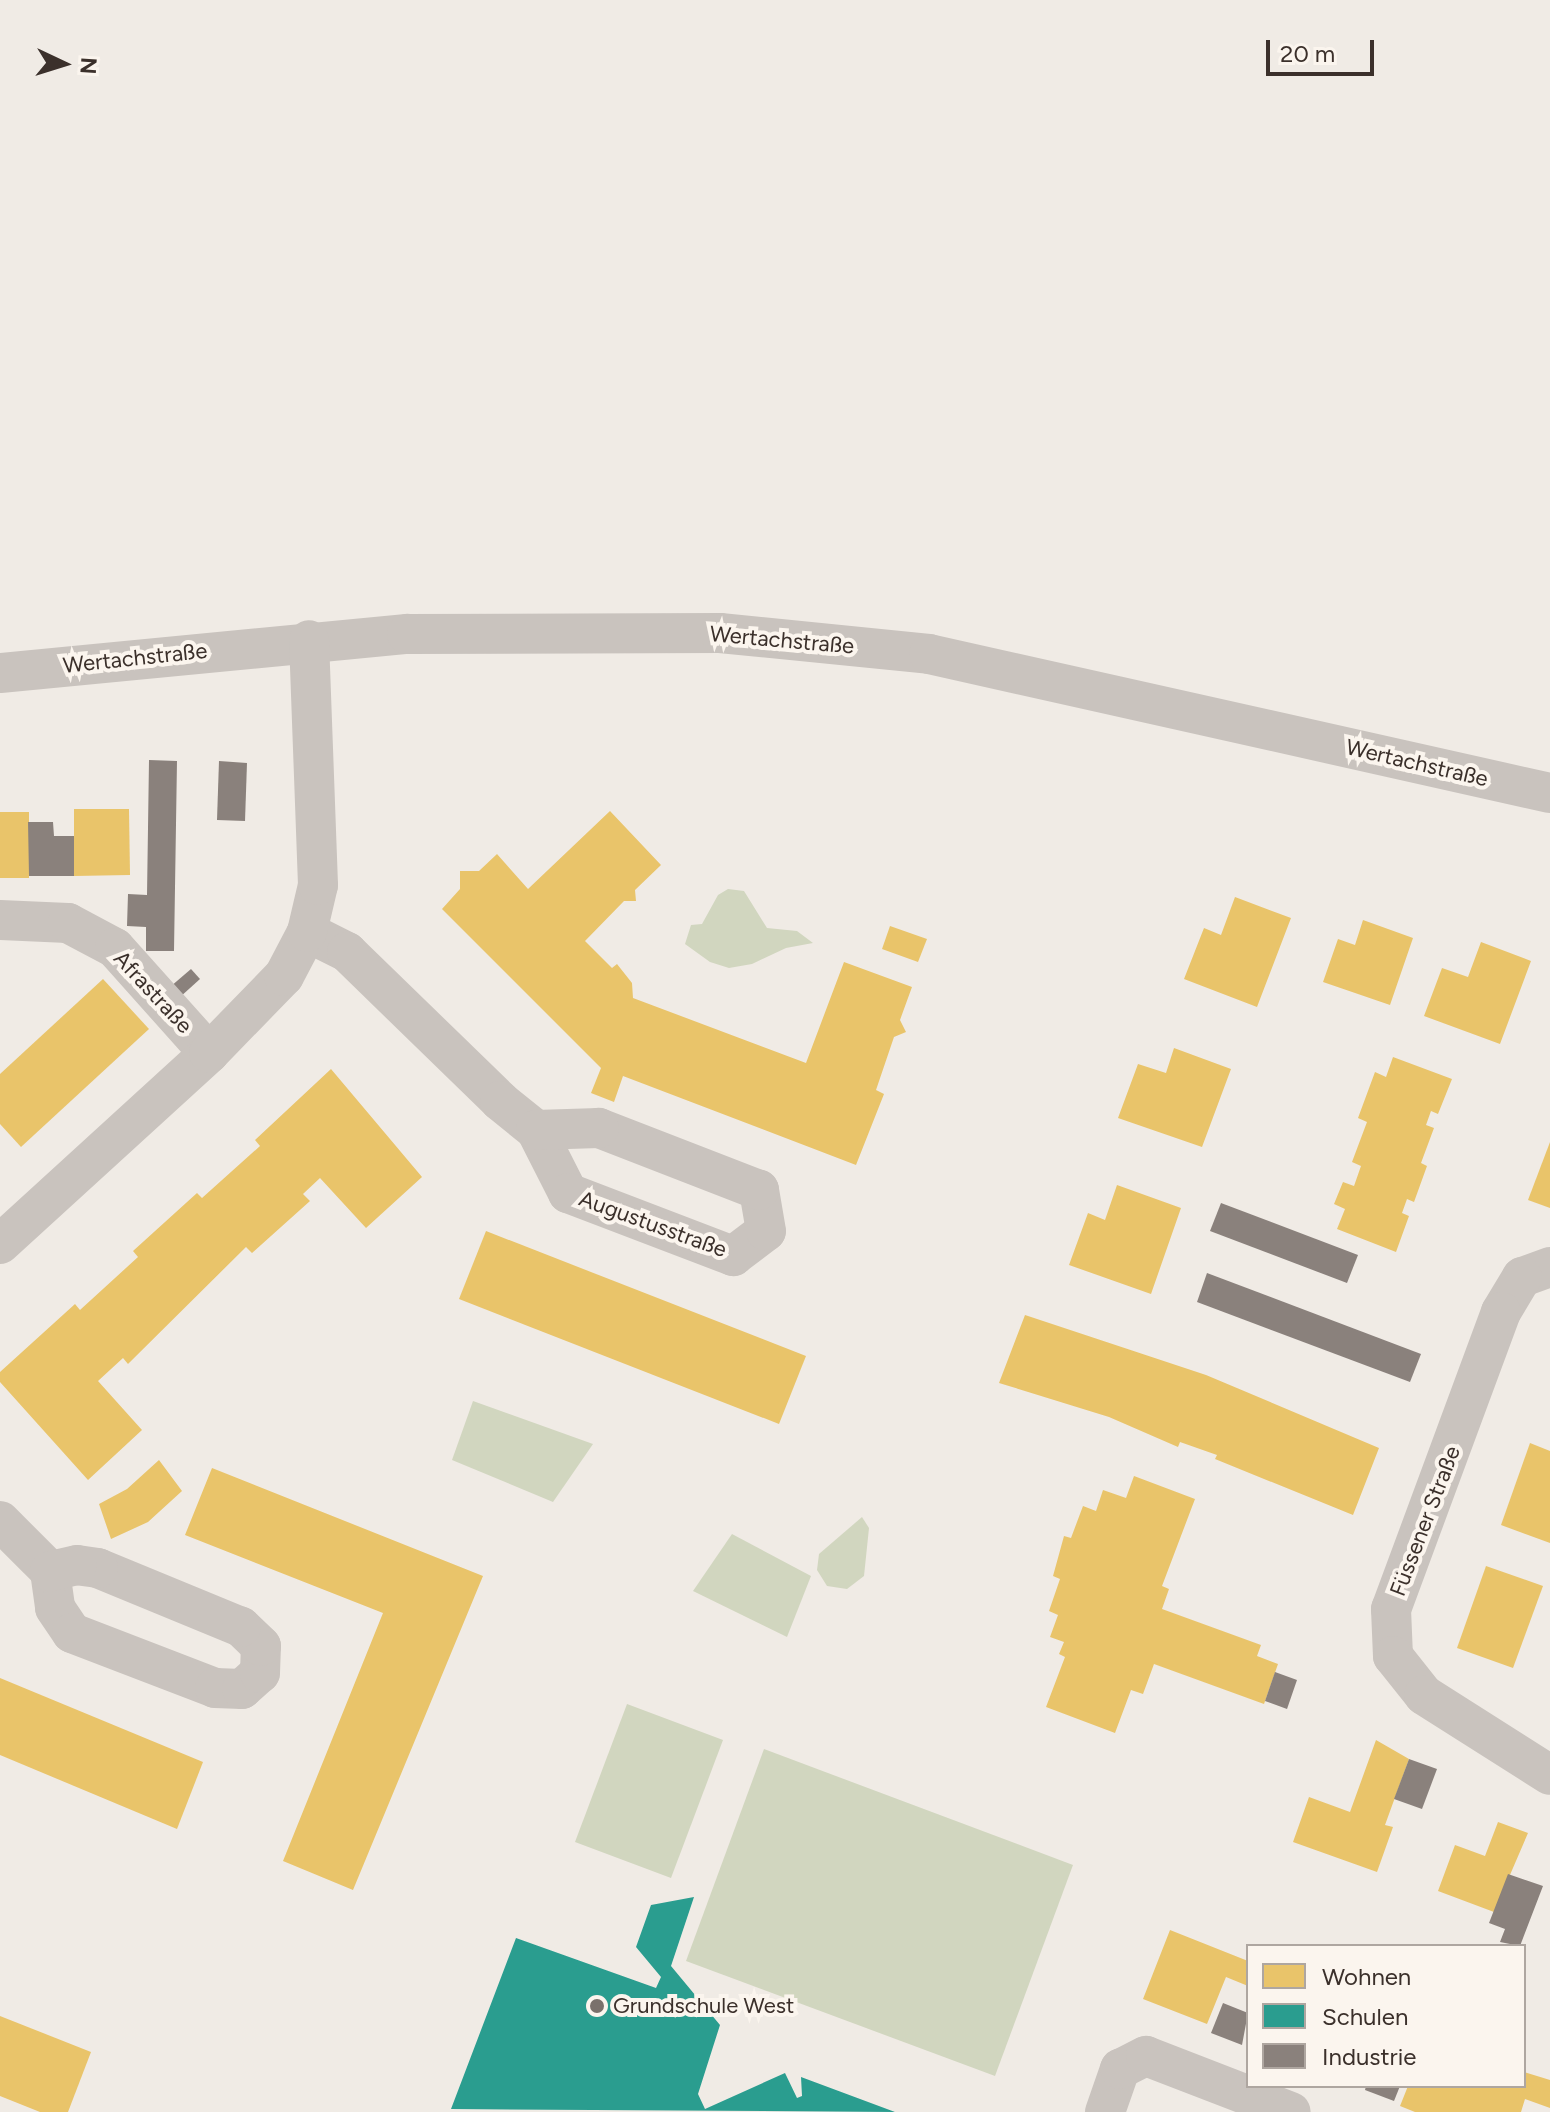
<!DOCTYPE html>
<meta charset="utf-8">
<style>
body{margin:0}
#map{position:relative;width:1550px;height:2112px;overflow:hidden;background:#f0ebe5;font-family:Figtree,sans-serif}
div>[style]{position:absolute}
.green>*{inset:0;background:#d1d6bf}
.homes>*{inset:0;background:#e9c46a}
.schools>*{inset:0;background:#2a9d8f}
.industry>*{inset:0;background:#8a817c}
.minor>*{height:40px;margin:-20px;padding:0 20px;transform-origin:20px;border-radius:20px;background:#c9c3be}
.dots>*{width:22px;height:22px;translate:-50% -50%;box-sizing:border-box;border:4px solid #fbf5ee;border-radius:50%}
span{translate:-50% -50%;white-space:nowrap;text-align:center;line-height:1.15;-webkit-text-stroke:8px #fbf5ee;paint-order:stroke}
.street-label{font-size:22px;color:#3b302b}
.poi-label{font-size:22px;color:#3b302b}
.left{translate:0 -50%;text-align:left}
.legend{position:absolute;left:1246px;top:1944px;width:280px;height:144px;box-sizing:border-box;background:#fbf5ee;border:2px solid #aea6a0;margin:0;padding:10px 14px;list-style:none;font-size:24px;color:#3b302b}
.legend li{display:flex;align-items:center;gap:16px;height:40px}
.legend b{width:40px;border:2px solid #aea6a0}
.north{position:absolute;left:24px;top:24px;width:80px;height:80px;-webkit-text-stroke:6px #fbf5ee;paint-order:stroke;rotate:94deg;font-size:22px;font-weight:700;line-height:32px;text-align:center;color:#3b302b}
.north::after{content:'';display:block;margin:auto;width:28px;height:36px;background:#3b302b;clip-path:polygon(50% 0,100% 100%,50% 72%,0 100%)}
.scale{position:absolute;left:1266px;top:40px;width:108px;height:36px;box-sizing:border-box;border:4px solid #3b302b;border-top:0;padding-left:10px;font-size:24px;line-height:28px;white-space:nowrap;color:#3b302b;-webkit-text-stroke:6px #fbf5ee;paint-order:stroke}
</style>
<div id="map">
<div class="green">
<div style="clip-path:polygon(728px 889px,744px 891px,767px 928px,797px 931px,813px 943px,786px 948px,752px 964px,729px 968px,710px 962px,685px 944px,691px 925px,702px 924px,718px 895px)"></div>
<div style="clip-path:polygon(473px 1401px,593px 1444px,553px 1502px,452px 1460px)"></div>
<div style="clip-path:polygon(862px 1517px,869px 1528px,864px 1576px,847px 1589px,827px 1586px,817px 1570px,819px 1554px)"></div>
<div style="clip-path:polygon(732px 1534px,811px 1576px,787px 1637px,693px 1591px)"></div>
<div style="clip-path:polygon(627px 1704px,723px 1740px,671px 1878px,575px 1842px)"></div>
<div style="clip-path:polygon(764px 1749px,1073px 1865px,995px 2076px,686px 1961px)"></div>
</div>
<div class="homes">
<div style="clip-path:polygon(74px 809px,129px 809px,130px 875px,74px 876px)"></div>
<div style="clip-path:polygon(610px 811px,661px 865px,635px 890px,636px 901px,624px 901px,585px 941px,612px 968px,617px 964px,632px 983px,633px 998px,806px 1063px,844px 962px,912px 987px,900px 1020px,906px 1032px,894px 1037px,876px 1090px,884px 1094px,856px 1165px,623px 1076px,614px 1102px,591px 1093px,601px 1068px,442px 909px,460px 889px,460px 871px,479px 871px,497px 854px,528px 889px)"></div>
<div style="clip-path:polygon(0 812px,29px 812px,29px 878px,0 878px)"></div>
<div style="clip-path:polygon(1235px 897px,1291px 918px,1257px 1007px,1184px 979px,1204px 928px,1221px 935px)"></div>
<div style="clip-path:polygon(1363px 920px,1413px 938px,1390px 1005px,1323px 982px,1338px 939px,1355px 945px)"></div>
<div style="clip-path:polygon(890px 926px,927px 939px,918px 962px,882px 949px)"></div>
<div style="clip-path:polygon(1481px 942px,1531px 961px,1500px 1044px,1424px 1016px,1442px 968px,1468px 977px)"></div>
<div style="clip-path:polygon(103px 979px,149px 1029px,21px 1147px,0 1124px,0 1074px)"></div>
<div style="clip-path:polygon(1174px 1048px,1231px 1069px,1202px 1147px,1118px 1118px,1138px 1064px,1166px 1073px)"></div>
<div style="clip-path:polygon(1393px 1057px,1452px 1079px,1438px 1114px,1431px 1111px,1426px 1125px,1434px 1128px,1421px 1163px,1427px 1166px,1414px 1202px,1407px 1199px,1402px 1213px,1409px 1216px,1396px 1252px,1337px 1229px,1345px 1209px,1334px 1204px,1343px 1182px,1354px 1186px,1361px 1166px,1352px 1162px,1367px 1122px,1358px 1118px,1375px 1072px,1386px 1077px)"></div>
<div style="clip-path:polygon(331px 1069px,422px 1177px,366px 1228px,320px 1178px,303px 1194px,310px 1201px,252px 1253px,246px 1247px,128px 1364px,123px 1358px,98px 1381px,142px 1430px,88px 1480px,0 1382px,0 1372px,75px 1304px,80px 1310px,138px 1257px,133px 1251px,197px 1193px,202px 1198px,260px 1146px,255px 1140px)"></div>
<div style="clip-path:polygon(1550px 1142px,1550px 1208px,1528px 1200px)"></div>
<div style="clip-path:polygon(1117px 1185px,1181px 1208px,1151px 1294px,1069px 1265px,1088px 1213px,1105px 1220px)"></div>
<div style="clip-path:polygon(486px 1231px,806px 1356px,779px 1424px,459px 1299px)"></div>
<div style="clip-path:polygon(1025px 1315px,1206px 1375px,1379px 1448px,1353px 1515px,1215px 1459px,1217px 1455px,1180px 1442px,1178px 1447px,1109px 1417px,999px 1383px)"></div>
<div style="clip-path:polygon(1530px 1443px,1550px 1451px,1550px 1543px,1501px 1525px)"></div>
<div style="clip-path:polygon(159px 1460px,182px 1491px,148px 1522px,111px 1539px,99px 1504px,127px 1489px)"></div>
<div style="clip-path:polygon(212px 1468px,483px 1576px,353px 1890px,283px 1861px,383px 1613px,185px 1535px)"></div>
<div style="clip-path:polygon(1134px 1476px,1195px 1499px,1162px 1586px,1169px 1589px,1162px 1609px,1261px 1645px,1257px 1656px,1278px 1664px,1264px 1704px,1154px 1664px,1143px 1694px,1131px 1690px,1115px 1733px,1046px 1707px,1065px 1657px,1059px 1654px,1064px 1642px,1050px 1637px,1058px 1615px,1049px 1611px,1060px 1579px,1053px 1576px,1064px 1536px,1071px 1538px,1083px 1506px,1096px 1511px,1103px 1490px,1126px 1498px)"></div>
<div style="clip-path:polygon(1486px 1566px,1543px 1586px,1513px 1668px,1457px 1648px)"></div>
<div style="clip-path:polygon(0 1678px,203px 1762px,177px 1829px,0 1755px)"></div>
<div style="clip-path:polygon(1376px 1740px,1409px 1759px,1385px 1825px,1393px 1827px,1377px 1872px,1293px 1842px,1309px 1797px,1350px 1812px)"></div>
<div style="clip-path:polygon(1498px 1822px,1528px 1833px,1494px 1912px,1438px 1891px,1455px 1845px,1485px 1856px)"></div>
<div style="clip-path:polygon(1170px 1930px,1248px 1961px,1248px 1986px,1226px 1977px,1207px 2024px,1143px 1999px)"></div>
<div style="clip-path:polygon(0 2016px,91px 2052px,68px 2112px,40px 2112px,0 2096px)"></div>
<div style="clip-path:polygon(1524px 2072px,1550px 2080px,1550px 2108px,1525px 2099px,1521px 2112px,1415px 2112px,1400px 2106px,1408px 2086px,1524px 2086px)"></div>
</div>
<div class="schools">
<div style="clip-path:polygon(694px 1897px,671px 1966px,720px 2025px,698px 2094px,705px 2109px,785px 2073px,797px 2098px,802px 2096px,801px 2077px,895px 2112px,451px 2109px,516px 1938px,656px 1988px,661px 1977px,636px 1947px,651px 1905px)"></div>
</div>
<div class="industry">
<div style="clip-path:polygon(149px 760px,177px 761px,174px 951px,146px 951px,146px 927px,127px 926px,128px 894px,147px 895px)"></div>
<div style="clip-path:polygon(219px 761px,247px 763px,245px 821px,217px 820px)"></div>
<div style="clip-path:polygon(28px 822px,53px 822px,54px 836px,74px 836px,74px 876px,29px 876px)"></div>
<div style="clip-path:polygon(191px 969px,200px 979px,179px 998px,170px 987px)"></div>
<div style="clip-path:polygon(1221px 1203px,1358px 1255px,1347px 1283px,1210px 1231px)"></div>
<div style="clip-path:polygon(1207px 1273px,1421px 1354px,1410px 1382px,1197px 1302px)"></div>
<div style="clip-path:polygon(1275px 1672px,1297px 1680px,1287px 1709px,1265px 1701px)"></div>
<div style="clip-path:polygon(1409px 1759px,1437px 1769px,1422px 1809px,1394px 1799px)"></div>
<div style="clip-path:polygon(1508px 1874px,1543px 1886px,1520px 1946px,1500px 1942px,1505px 1929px,1489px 1923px)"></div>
<div style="clip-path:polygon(1223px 2003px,1248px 2013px,1242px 2045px,1211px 2033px)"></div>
<div style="clip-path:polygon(1366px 2086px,1400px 2086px,1394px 2101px,1365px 2090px)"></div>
</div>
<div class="minor">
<div style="left:0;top:673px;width:409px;rotate:-5.5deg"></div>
<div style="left:407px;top:634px;width:313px;rotate:-0.2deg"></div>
<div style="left:720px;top:633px;width:210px;rotate:5.7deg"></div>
<div style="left:929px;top:654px;width:636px;rotate:12.62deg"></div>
<div style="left:0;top:920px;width:68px;rotate:2.5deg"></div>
<div style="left:68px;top:923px;width:53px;rotate:28deg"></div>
<div style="left:115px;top:948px;width:141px;rotate:48.2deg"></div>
<div style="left:307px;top:932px;width:45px;rotate:26.6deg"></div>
<div style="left:347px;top:952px;width:214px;rotate:44.2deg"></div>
<div style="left:500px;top:1101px;width:46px;rotate:38.9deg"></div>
<div style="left:536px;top:1130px;width:71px;rotate:63.1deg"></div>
<div style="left:568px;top:1193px;width:177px;rotate:20.9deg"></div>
<div style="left:733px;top:1256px;width:41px;rotate:-37.1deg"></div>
<div style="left:766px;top:1231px;width:42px;rotate:-99.7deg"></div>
<div style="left:759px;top:1190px;width:172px;rotate:-158.8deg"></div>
<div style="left:599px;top:1128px;width:63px;rotate:178.2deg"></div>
<div style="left:0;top:1244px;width:283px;rotate:-42.4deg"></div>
<div style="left:209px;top:1053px;width:107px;rotate:-45.8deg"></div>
<div style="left:284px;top:976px;width:50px;rotate:-62.4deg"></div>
<div style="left:307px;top:932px;width:48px;rotate:-76.8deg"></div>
<div style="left:318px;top:885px;width:245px;rotate:-92.1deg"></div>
<div style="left:1550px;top:1267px;width:30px;rotate:160deg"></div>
<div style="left:1522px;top:1277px;width:41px;rotate:121deg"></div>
<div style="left:1501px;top:1312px;width:317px;rotate:110.3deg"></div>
<div style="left:1391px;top:1609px;width:47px;rotate:87.6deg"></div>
<div style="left:1393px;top:1656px;width:50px;rotate:51.5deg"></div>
<div style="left:1424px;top:1695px;width:149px;rotate:32.4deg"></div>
<div style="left:0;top:1521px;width:71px;rotate:45deg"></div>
<div style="left:50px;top:1571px;width:37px;rotate:82deg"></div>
<div style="left:55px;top:1608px;width:30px;rotate:56deg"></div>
<div style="left:72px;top:1633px;width:153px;rotate:21deg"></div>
<div style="left:215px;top:1688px;width:27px;rotate:2deg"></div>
<div style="left:242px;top:1689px;width:24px;rotate:-42deg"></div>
<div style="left:260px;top:1673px;width:27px;rotate:-88deg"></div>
<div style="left:261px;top:1646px;width:28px;rotate:-136deg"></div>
<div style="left:241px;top:1627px;width:155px;rotate:-157.6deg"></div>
<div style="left:98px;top:1568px;width:21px;rotate:-172deg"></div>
<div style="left:77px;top:1565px;width:28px;rotate:167deg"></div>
<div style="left:1105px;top:2112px;width:46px;rotate:-70.8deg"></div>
<div style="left:1120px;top:2069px;width:29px;rotate:-27deg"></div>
<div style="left:1146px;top:2056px;width:155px;rotate:21.1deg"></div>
</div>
<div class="dots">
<div style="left:597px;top:2006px;background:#7a716c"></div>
</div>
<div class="street-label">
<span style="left:782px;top:640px;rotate:5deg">Wertachstraße</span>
<span style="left:135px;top:658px;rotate:-6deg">Wertachstraße</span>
<span style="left:1417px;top:763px;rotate:13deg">Wertachstraße</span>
<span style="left:153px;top:992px;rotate:47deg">Afrastraße</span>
<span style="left:653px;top:1224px;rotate:20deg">Augustusstraße</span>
<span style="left:1425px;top:1521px;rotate:-69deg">Füssener Straße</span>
</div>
<div class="poi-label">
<span class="left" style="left:613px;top:2006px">Grundschule West</span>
</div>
<ul class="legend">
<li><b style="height:22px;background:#e9c46a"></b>Wohnen</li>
<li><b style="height:22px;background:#2a9d8f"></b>Schulen</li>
<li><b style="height:22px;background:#8a817c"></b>Industrie</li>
</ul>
<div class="north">N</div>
<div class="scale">20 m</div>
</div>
